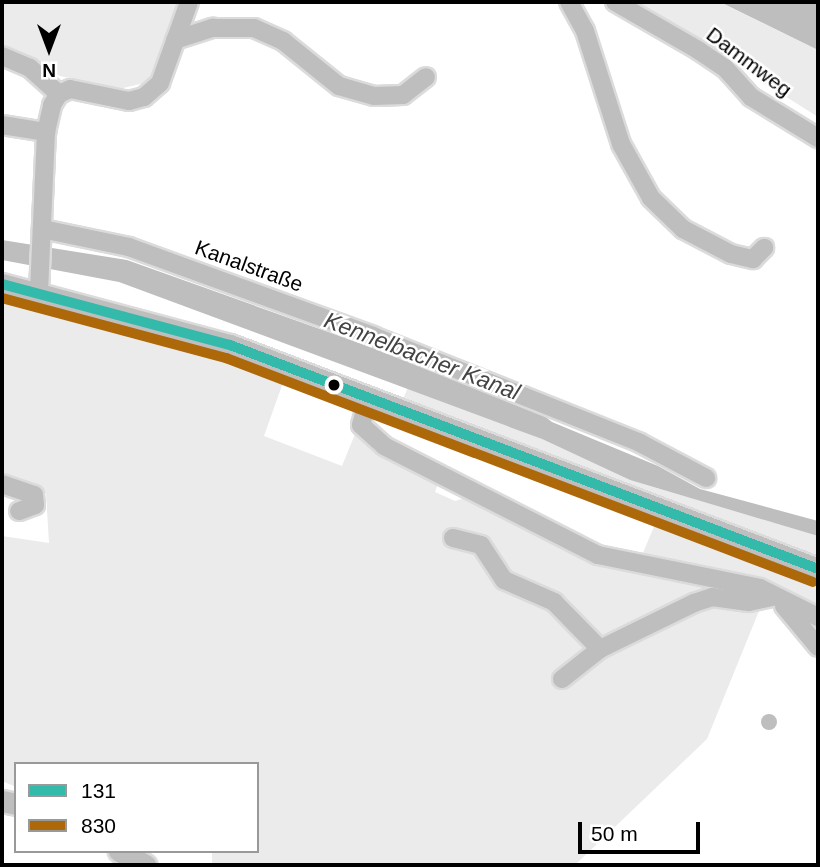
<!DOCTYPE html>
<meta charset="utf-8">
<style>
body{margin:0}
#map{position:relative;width:820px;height:867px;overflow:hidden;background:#fff;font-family:Helvetica,sans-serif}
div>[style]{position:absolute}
.green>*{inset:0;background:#ebebeb}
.water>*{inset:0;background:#bebebe}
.round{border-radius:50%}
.roads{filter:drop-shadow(2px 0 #dbdbdb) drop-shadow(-2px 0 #dbdbdb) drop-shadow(0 2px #dbdbdb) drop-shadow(0 -2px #dbdbdb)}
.minor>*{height:18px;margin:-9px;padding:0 9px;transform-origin:9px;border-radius:9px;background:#bebebe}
.major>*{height:21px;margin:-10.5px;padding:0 10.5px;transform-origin:10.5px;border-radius:10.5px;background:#bebebe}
.bus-1>*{height:10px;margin:-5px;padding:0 5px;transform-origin:5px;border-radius:5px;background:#33baab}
.bus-2>*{height:10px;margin:-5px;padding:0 5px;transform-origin:5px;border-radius:5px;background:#ad680a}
.dots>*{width:19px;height:19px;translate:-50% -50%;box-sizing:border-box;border:4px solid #fff;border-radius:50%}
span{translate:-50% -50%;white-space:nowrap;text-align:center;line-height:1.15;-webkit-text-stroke:5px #fff;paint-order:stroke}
.street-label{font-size:21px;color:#000}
.water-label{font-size:23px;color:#434343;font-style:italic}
.frame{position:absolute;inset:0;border:4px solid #000;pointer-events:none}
.legend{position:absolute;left:14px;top:762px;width:245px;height:91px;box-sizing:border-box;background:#fff;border:2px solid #999;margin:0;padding:9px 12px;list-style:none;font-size:21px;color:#000}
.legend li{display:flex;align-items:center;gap:14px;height:35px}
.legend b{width:35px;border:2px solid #999}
.north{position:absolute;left:14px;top:14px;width:70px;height:70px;-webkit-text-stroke:5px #fff;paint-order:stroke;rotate:180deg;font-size:19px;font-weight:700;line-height:28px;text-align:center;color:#000}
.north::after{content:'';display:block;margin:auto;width:24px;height:32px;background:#000;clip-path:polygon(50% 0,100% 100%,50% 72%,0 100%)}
.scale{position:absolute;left:578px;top:822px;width:122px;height:32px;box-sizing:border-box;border:4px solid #000;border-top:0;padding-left:9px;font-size:21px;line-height:24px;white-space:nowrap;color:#000;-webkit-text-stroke:5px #fff;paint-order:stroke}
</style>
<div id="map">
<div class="green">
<div style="clip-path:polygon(2px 2px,187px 2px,157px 80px,119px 89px,60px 76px,2px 49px)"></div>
<div style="clip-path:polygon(637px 2px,719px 2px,818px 50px,818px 117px)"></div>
<div style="clip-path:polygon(2px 297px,285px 377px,264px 436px,342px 466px,355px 434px,440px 478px,435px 492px,455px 501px,471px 496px,556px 542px,714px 581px,761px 606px,707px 739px,575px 865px,212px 865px,212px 851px,257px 851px,257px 764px,16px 764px,16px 787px,2px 781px,2px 536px,49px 543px,46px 494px,2px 478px)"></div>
<div style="clip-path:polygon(408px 387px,542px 439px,630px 480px,818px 536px,818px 560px,402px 402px)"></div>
<div style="clip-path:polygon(658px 517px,818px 578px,818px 615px,640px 560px)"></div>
</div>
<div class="water">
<div style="clip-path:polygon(719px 2px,818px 2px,818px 50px,724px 4px)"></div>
<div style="clip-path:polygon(2px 240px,127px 260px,390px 354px,538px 411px,552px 422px,658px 466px,700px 489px,818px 521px,818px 536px,630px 480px,542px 439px,119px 282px,2px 260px)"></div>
<div class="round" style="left:761px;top:714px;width:16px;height:16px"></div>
</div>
<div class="roads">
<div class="minor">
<div style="left:569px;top:2px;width:33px;rotate:61deg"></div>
<div style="left:585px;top:31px;width:119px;rotate:72.3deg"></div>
<div style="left:621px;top:144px;width:62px;rotate:60.9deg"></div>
<div style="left:651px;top:198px;width:45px;rotate:44.1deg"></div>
<div style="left:683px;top:229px;width:54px;rotate:27.5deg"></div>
<div style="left:731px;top:254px;width:23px;rotate:13deg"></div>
<div style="left:753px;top:259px;width:16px;rotate:-45deg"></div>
<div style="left:615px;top:2px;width:96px;rotate:30deg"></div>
<div style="left:698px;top:50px;width:32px;rotate:34deg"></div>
<div style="left:725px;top:68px;width:39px;rotate:48deg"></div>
<div style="left:751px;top:97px;width:79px;rotate:31.5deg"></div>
<div style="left:175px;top:40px;width:40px;rotate:-18deg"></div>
<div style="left:213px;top:28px;width:41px"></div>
<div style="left:254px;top:28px;width:32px;rotate:24deg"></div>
<div style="left:283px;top:41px;width:72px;rotate:38.8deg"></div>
<div style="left:339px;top:86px;width:36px;rotate:16deg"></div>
<div style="left:374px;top:96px;width:29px;rotate:-2deg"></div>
<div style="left:403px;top:95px;width:29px;rotate:-38deg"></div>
<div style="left:2px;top:56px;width:30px;rotate:23deg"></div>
<div style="left:30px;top:68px;width:39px;rotate:42deg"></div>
<div style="left:2px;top:125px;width:45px;rotate:9deg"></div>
<div style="left:42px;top:229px;width:89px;rotate:11.7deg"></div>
<div style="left:129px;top:247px;width:260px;rotate:20deg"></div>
<div style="left:373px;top:336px;width:288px;rotate:21.8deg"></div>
<div style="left:640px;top:443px;width:75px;rotate:27.9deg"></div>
<div style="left:39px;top:292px;width:160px;rotate:-87.5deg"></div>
<div style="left:46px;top:132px;width:28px;rotate:-77deg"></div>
<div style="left:52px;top:105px;width:13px;rotate:-58deg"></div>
<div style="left:59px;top:94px;width:12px;rotate:-24deg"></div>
<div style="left:70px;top:89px;width:60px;rotate:11.5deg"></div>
<div style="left:129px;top:101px;width:16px;rotate:-15deg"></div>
<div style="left:144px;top:97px;width:21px;rotate:-41deg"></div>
<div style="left:160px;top:83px;width:86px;rotate:-70.3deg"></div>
<div style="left:368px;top:399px;width:27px;rotate:105deg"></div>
<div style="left:361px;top:425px;width:31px;rotate:42deg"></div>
<div style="left:384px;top:446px;width:240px;rotate:27deg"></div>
<div style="left:598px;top:555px;width:165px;rotate:11.5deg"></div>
<div style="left:760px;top:588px;width:65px;rotate:26.6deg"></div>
<div style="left:2px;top:484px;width:34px;rotate:19deg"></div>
<div style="left:34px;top:495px;width:10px;rotate:84deg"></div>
<div style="left:35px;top:505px;width:17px;rotate:159deg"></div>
<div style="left:453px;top:538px;width:29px;rotate:14deg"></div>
<div style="left:481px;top:545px;width:42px;rotate:56.7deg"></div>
<div style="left:504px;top:580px;width:55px;rotate:23.7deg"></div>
<div style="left:554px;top:602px;width:66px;rotate:45.6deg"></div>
<div style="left:784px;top:606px;width:53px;rotate:50.3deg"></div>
<div style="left:562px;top:679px;width:48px;rotate:-38.3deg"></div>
<div style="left:600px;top:649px;width:105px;rotate:-26.1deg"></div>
<div style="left:694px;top:603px;width:19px;rotate:-18deg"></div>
<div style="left:712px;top:597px;width:37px;rotate:8deg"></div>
<div style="left:749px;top:602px;width:25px;rotate:-12deg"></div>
</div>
<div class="major">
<div style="left:2px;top:284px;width:236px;rotate:15deg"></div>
<div style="left:230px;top:345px;width:629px;rotate:20.85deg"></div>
<div style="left:2px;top:801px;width:14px;rotate:12deg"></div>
<div style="left:119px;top:851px;width:30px;rotate:28deg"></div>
</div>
</div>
<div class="bus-1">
<div style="left:2px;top:284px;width:236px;rotate:15deg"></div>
<div style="left:230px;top:345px;width:629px;rotate:20.85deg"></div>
</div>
<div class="bus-2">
<div style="left:2px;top:298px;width:232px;rotate:15deg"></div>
<div style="left:226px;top:358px;width:628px;rotate:20.89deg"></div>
</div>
<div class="dots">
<div style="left:334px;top:385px;background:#000"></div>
</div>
<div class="street-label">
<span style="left:749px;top:62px;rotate:37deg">Dammweg</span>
<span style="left:249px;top:266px;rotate:20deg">Kanalstraße</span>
</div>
<div class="water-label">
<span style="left:422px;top:356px;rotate:21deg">Kennelbacher Kanal</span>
</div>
<div class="frame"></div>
<ul class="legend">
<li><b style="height:9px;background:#33baab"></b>131</li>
<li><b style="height:9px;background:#ad680a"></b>830</li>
</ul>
<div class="north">N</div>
<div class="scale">50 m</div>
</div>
